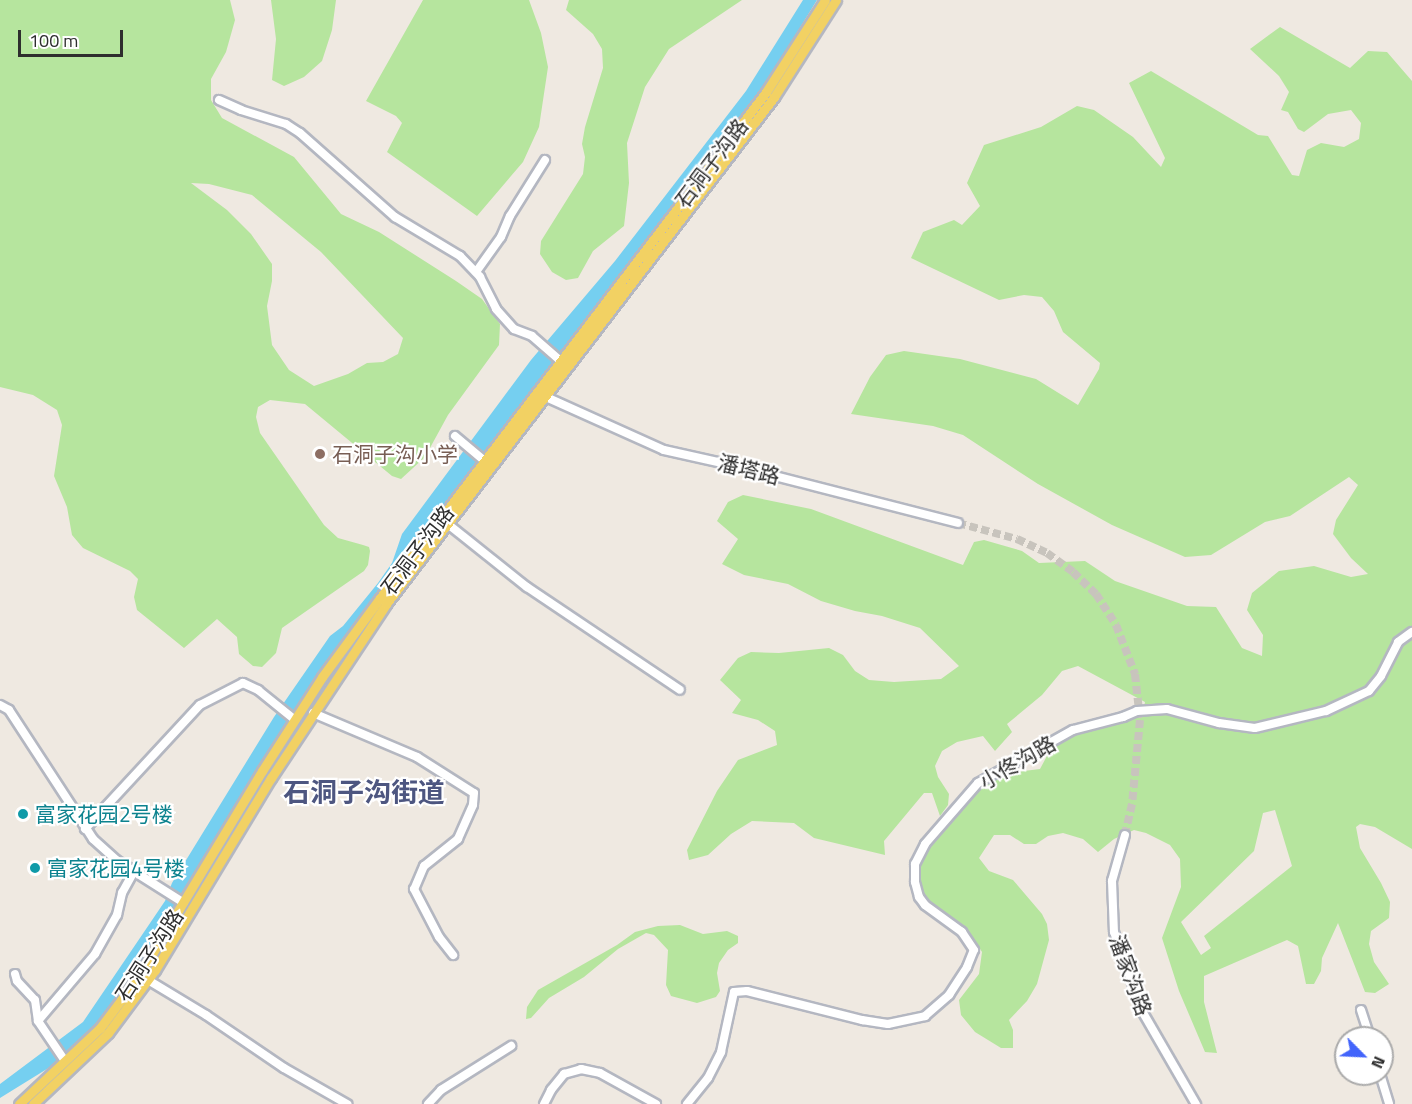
<!DOCTYPE html>
<meta charset="utf-8">
<style>
body{margin:0}
#map{position:relative;width:1412px;height:1104px;overflow:hidden;background:#efe9e1;font-family:"Titillium Web","Noto Sans SC",sans-serif}
div>[style]{position:absolute}
.green>*{inset:0;background:#b6e59e}
.water>*{inset:0;background:#75cff0}
.minor-tunnel>*{height:8px;margin-top:-4px;transform-origin:0;background:repeating-linear-gradient(90deg,#c8c4bd 0 8px,transparent 0 12px)}
.roads{filter:drop-shadow(2px 0 #b4b7c1) drop-shadow(-2px 0 #b4b7c1) drop-shadow(0 2px #b4b7c1) drop-shadow(0 -2px #b4b7c1)}
.minor>*{height:8px;margin:-4px;padding:0 4px;transform-origin:4px;border-radius:4px;background:#fff}
.major>*{height:9px;margin:-4.5px;padding:0 4.5px;transform-origin:4.5px;border-radius:4.5px;background:#f2d163}
.dots>*{width:16px;height:16px;translate:-50% -50%;box-sizing:border-box;border:3px solid #fff;border-radius:50%}
span{translate:-50% -50%;white-space:nowrap;text-align:center;line-height:1.15;-webkit-text-stroke:4.5px #fff;paint-order:stroke}
.street-label{font-size:21px;color:#2e2e2e}
.education-label{font-size:21px;color:#785e54}
.left{translate:0 -50%;text-align:left}
.culture-label{font-size:21px;color:#0d838f}
.district-label{font-size:27px;color:#4d5680;font-weight:700}
.north{position:absolute;left:1334px;top:1026px;width:60px;height:60px;box-sizing:border-box;background:#fff;border:2px solid #ababab;border-radius:50%;rotate:114deg;font-size:16px;font-weight:700;line-height:24px;text-align:center;color:#2e2e2e}
.north::after{content:'';display:block;margin:auto;width:21px;height:27px;background:#4264fb;clip-path:polygon(50% 0,100% 100%,50% 72%,0 100%)}
.scale{position:absolute;left:18px;top:30px;width:105px;height:27px;box-sizing:border-box;border:3px solid #2e2e2e;border-top:0;padding-left:8px;font-size:18px;line-height:21px;white-space:nowrap;color:#2e2e2e;-webkit-text-stroke:4px #fff;paint-order:stroke}
</style>
<div id="map">
<div class="green">
<div style="clip-path:polygon(evenodd,0 0,230px 0,235px 20px,226px 52px,211px 79px,211px 100px,222px 118px,294px 157px,341px 214px,379px 232px,456px 281px,482px 299px,500px 324px,499px 345px,448px 415px,425px 457px,401px 479px,392px 476px,305px 404px,270px 400px,258px 407px,256px 417px,260px 433px,324px 525px,338px 538px,363px 545px,369px 547px,370px 551px,368px 565px,364px 571px,282px 628px,276px 653px,262px 667px,253px 666px,239px 654px,237px 637px,217px 619px,184px 648px,137px 610px,134px 597px,138px 579px,130px 571px,83px 548px,72px 535px,67px 507px,54px 476px,62px 425px,57px 410px,33px 395px,0 387px,0 0,191px 183px,209px 184px,252px 195px,321px 252px,403px 338px,398px 354px,383px 362px,367px 363px,348px 374px,314px 386px,289px 370px,272px 345px,267px 306px,272px 281px,272px 264px,251px 234px,227px 210px,191px 183px)"></div>
<div style="clip-path:polygon(271px 0,336px 0,332px 30px,322px 61px,304px 77px,284px 86px,272px 80px,276px 39px)"></div>
<div style="clip-path:polygon(423px 0,529px 0,541px 33px,548px 67px,539px 127px,523px 162px,477px 216px,387px 152px,402px 123px,396px 116px,366px 101px)"></div>
<div style="clip-path:polygon(569px 0,742px 0,669px 49px,645px 87px,627px 143px,629px 183px,624px 226px,593px 251px,578px 278px,566px 280px,552px 272px,540px 254px,541px 241px,583px 174px,585px 157px,582px 144px,585px 127px,603px 68px,602px 49px,593px 34px,566px 10px)"></div>
<div style="clip-path:polygon(evenodd,1280px 27px,1350px 68px,1368px 51px,1387px 52px,1412px 81px,1412px 849px,1375px 827px,1360px 824px,1356px 827px,1360px 848px,1381px 883px,1390px 902px,1389px 918px,1371px 931px,1369px 944px,1374px 962px,1389px 984px,1375px 993px,1365px 992px,1338px 923px,1322px 958px,1321px 971px,1314px 984px,1306px 984px,1298px 946px,1287px 940px,1204px 976px,1204px 1002px,1217px 1053px,1205px 1052px,1179px 991px,1162px 938px,1181px 887px,1180px 859px,1170px 845px,1146px 833px,1134px 830px,1114px 839px,1098px 852px,1083px 839px,1063px 833px,1048px 836px,1036px 844px,1024px 844px,1010px 835px,994px 835px,979px 858px,989px 871px,1013px 880px,1042px 914px,1047px 924px,1049px 940px,1037px 984px,1027px 1001px,1009px 1020px,1013px 1030px,1013px 1048px,1001px 1048px,975px 1032px,961px 1015px,959px 1000px,979px 974px,982px 952px,975px 941px,955px 921px,934px 908px,922px 896px,917px 872px,924px 852px,972px 794px,999px 774px,1040px 769px,1048px 754px,1061px 742px,1082px 730px,1124px 721px,1143px 712px,1145px 702px,1078px 666px,1062px 671px,1042px 695px,1007px 724px,1012px 732px,995px 751px,983px 736px,957px 742px,942px 751px,935px 766px,938px 777px,949px 794px,948px 805px,940px 816px,932px 793px,924px 793px,884px 841px,885px 855px,814px 838px,794px 823px,752px 821px,731px 834px,708px 855px,689px 860px,687px 850px,717px 791px,738px 760px,777px 745px,775px 731px,758px 720px,732px 713px,741px 700px,720px 680px,738px 658px,751px 652px,779px 653px,829px 648px,843px 655px,855px 671px,869px 680px,894px 682px,941px 679px,959px 666px,920px 628px,882px 616px,855px 611px,821px 601px,788px 584px,744px 575px,722px 564px,738px 539px,717px 521px,728px 502px,743px 495px,811px 509px,963px 565px,974px 542px,984px 540px,1022px 551px,1039px 563px,1085px 561px,1115px 581px,1187px 606px,1216px 607px,1242px 648px,1262px 656px,1263px 635px,1247px 610px,1252px 593px,1279px 571px,1314px 566px,1351px 577px,1368px 574px,1351px 558px,1333px 534px,1336px 520px,1358px 485px,1349px 477px,1290px 516px,1265px 522px,1211px 555px,1185px 557px,1112px 525px,1038px 484px,963px 435px,933px 426px,851px 414px,870px 377px,886px 355px,904px 351px,960px 359px,1036px 379px,1078px 405px,1099px 369px,1100px 363px,1063px 332px,1054px 311px,1042px 297px,1024px 295px,999px 300px,911px 258px,923px 232px,954px 220px,962px 225px,980px 206px,967px 183px,984px 145px,1041px 127px,1077px 106px,1094px 110px,1133px 137px,1161px 167px,1165px 158px,1129px 83px,1151px 71px,1258px 135px,1268px 136px,1292px 175px,1299px 176px,1307px 150px,1321px 143px,1344px 147px,1359px 139px,1361px 123px,1351px 110px,1328px 114px,1304px 132px,1298px 129px,1288px 112px,1281px 110px,1289px 92px,1279px 76px,1250px 49px,1280px 27px,1275px 810px,1292px 866px,1204px 936px,1211px 948px,1201px 955px,1181px 922px,1254px 851px,1263px 813px,1275px 810px)"></div>
<div style="clip-path:polygon(680px 925px,703px 934px,727px 931px,738px 936px,738px 943px,728px 950px,719px 963px,717px 973px,720px 991px,716px 997px,697px 1003px,671px 996px,666px 985px,668px 950px,654px 935px,646px 933px,618px 949px,584px 977px,549px 998px,531px 1018px,526px 1019px,527px 1007px,538px 990px,617px 945px,635px 932px,658px 926px)"></div>
</div>
<div class="water">
<div style="clip-path:polygon(803px 0,817px 0,763px 88px,398px 564px,176px 910px,97px 1025px,55px 1064px,0 1098px,0 1084px,83px 1022px,165px 901px,172px 883px,274px 717px,330px 636px,343px 626px,378px 583px,392px 563px,402px 534px,531px 360px,615px 261px,746px 91px)"></div>
</div>
<div class="minor-tunnel">
<div style="left:958px;top:523px;width:61px;rotate:15.2deg"></div>
<div style="left:1017px;top:539px;width:33px;rotate:25deg"></div>
<div style="left:1047px;top:553px;width:32px;rotate:36deg"></div>
<div style="left:1073px;top:572px;width:32px;rotate:44deg"></div>
<div style="left:1096px;top:594px;width:37px;rotate:57deg"></div>
<div style="left:1116px;top:625px;width:53px;rotate:68.8deg"></div>
<div style="left:1135px;top:674px;width:46px;rotate:83.8deg"></div>
<div style="left:1140px;top:720px;width:84px;rotate:95.4deg"></div>
<div style="left:1132px;top:804px;width:32px;rotate:103deg"></div>
</div>
<div class="roads">
<div class="minor">
<div style="left:219px;top:100px;width:24px;rotate:24deg"></div>
<div style="left:241px;top:110px;width:47px;rotate:17.3deg"></div>
<div style="left:286px;top:124px;width:17px;rotate:33deg"></div>
<div style="left:300px;top:133px;width:127px;rotate:41.5deg"></div>
<div style="left:395px;top:217px;width:76px;rotate:31deg"></div>
<div style="left:460px;top:256px;width:29px;rotate:46deg"></div>
<div style="left:480px;top:277px;width:36px;rotate:63deg"></div>
<div style="left:496px;top:309px;width:27px;rotate:48deg"></div>
<div style="left:514px;top:329px;width:19px;rotate:21deg"></div>
<div style="left:532px;top:336px;width:38px;rotate:41deg"></div>
<div style="left:476px;top:272px;width:43px;rotate:-54.5deg"></div>
<div style="left:501px;top:237px;width:23px;rotate:-67deg"></div>
<div style="left:510px;top:216px;width:66px;rotate:-58deg"></div>
<div style="left:546px;top:397px;width:129px;rotate:24.2deg"></div>
<div style="left:664px;top:450px;width:78px;rotate:12.6deg"></div>
<div style="left:740px;top:467px;width:225px;rotate:14.4deg"></div>
<div style="left:455px;top:436px;width:39px;rotate:40deg"></div>
<div style="left:448px;top:524px;width:101px;rotate:38.6deg"></div>
<div style="left:527px;top:587px;width:184px;rotate:33.9deg"></div>
<div style="left:0;top:705px;width:10px;rotate:29deg"></div>
<div style="left:9px;top:710px;width:154px;rotate:56.9deg"></div>
<div style="left:93px;top:839px;width:31px;rotate:42deg"></div>
<div style="left:116px;top:860px;width:80px;rotate:32.3deg"></div>
<div style="left:313px;top:713px;width:113px;rotate:22.9deg"></div>
<div style="left:417px;top:757px;width:67px;rotate:32.3deg"></div>
<div style="left:474px;top:793px;width:12px;rotate:95deg"></div>
<div style="left:473px;top:805px;width:37px;rotate:114deg"></div>
<div style="left:458px;top:839px;width:43px;rotate:141.5deg"></div>
<div style="left:424px;top:866px;width:25px;rotate:113deg"></div>
<div style="left:414px;top:889px;width:54px;rotate:62.5deg"></div>
<div style="left:439px;top:937px;width:23px;rotate:52deg"></div>
<div style="left:85px;top:829px;width:169px;rotate:-47.2deg"></div>
<div style="left:200px;top:705px;width:48px;rotate:-27.1deg"></div>
<div style="left:243px;top:683px;width:17px;rotate:25deg"></div>
<div style="left:258px;top:690px;width:48px;rotate:39deg"></div>
<div style="left:1125px;top:835px;width:48px;rotate:105.8deg"></div>
<div style="left:1112px;top:881px;width:51px;rotate:87.8deg"></div>
<div style="left:1114px;top:932px;width:84px;rotate:70.5deg"></div>
<div style="left:1142px;top:1011px;width:108px;rotate:59.9deg"></div>
<div style="left:15px;top:974px;width:7px;rotate:74deg"></div>
<div style="left:17px;top:981px;width:26px;rotate:47deg"></div>
<div style="left:35px;top:1000px;width:21px;rotate:82deg"></div>
<div style="left:38px;top:1021px;width:48px;rotate:56deg"></div>
<div style="left:148px;top:980px;width:68px;rotate:31.1deg"></div>
<div style="left:206px;top:1015px;width:94px;rotate:34.2deg"></div>
<div style="left:284px;top:1068px;width:73px;rotate:29.7deg"></div>
<div style="left:1361px;top:1010px;width:29px;rotate:72deg"></div>
<div style="left:38px;top:1021px;width:88px;rotate:-49.6deg"></div>
<div style="left:95px;top:954px;width:45px;rotate:-60.6deg"></div>
<div style="left:117px;top:915px;width:23px;rotate:-77deg"></div>
<div style="left:122px;top:893px;width:25px;rotate:-61deg"></div>
<div style="left:1380px;top:1074px;width:31px;rotate:73deg"></div>
<div style="left:428px;top:1104px;width:19px;rotate:-47deg"></div>
<div style="left:441px;top:1090px;width:83px;rotate:-32.2deg"></div>
<div style="left:544px;top:1104px;width:16px;rotate:-63deg"></div>
<div style="left:551px;top:1090px;width:21px;rotate:-51deg"></div>
<div style="left:564px;top:1074px;width:18px;rotate:-16deg"></div>
<div style="left:581px;top:1069px;width:19px;rotate:12deg"></div>
<div style="left:600px;top:1073px;width:64px;rotate:29deg"></div>
<div style="left:687px;top:1104px;width:33px;rotate:-51deg"></div>
<div style="left:708px;top:1078px;width:29px;rotate:-63deg"></div>
<div style="left:721px;top:1052px;width:61px;rotate:-77.8deg"></div>
<div style="left:734px;top:992px;width:13px;rotate:-4deg"></div>
<div style="left:747px;top:991px;width:119px;rotate:14.2deg"></div>
<div style="left:862px;top:1020px;width:26px;rotate:9deg"></div>
<div style="left:888px;top:1024px;width:38px;rotate:-12deg"></div>
<div style="left:925px;top:1016px;width:32px;rotate:-41deg"></div>
<div style="left:949px;top:995px;width:33px;rotate:-57deg"></div>
<div style="left:967px;top:967px;width:18px;rotate:-68deg"></div>
<div style="left:974px;top:950px;width:22px;rotate:-124deg"></div>
<div style="left:962px;top:932px;width:46px;rotate:-143.9deg"></div>
<div style="left:925px;top:905px;width:10px;rotate:-127deg"></div>
<div style="left:919px;top:897px;width:16px;rotate:-105deg"></div>
<div style="left:915px;top:882px;width:18px;rotate:-90deg"></div>
<div style="left:915px;top:864px;width:22px;rotate:-63deg"></div>
<div style="left:925px;top:844px;width:81px;rotate:-49deg"></div>
<div style="left:978px;top:783px;width:109px;rotate:-29.2deg"></div>
<div style="left:1073px;top:730px;width:52px;rotate:-14.6deg"></div>
<div style="left:1123px;top:717px;width:15px;rotate:-23deg"></div>
<div style="left:1137px;top:711px;width:30px;rotate:-4deg"></div>
<div style="left:1167px;top:709px;width:54px;rotate:15.1deg"></div>
<div style="left:1219px;top:723px;width:36px;rotate:8deg"></div>
<div style="left:1255px;top:728px;width:73px;rotate:-13.5deg"></div>
<div style="left:1326px;top:711px;width:47px;rotate:-24.9deg"></div>
<div style="left:1369px;top:691px;width:19px;rotate:-51deg"></div>
<div style="left:1381px;top:676px;width:38px;rotate:-63deg"></div>
<div style="left:1398px;top:642px;width:17px;rotate:-36deg"></div>
</div>
<div class="major">
<div style="left:19px;top:1104px;width:111px;rotate:-43.2deg"></div>
<div style="left:100px;top:1028px;width:35px;rotate:-53deg"></div>
<div style="left:121px;top:1000px;width:44px;rotate:-55.2deg"></div>
<div style="left:146px;top:964px;width:225px;rotate:-59deg"></div>
<div style="left:262px;top:771px;width:112px;rotate:-57.4deg"></div>
<div style="left:322px;top:677px;width:98px;rotate:-53.7deg"></div>
<div style="left:380px;top:598px;width:636px;rotate:-52.66deg"></div>
<div style="left:766px;top:92px;width:109px;rotate:-57.3deg"></div>
<div style="left:33px;top:1104px;width:103px;rotate:-43.4deg"></div>
<div style="left:108px;top:1033px;width:79px;rotate:-53.3deg"></div>
<div style="left:155px;top:970px;width:224px;rotate:-58.9deg"></div>
<div style="left:271px;top:778px;width:209px;rotate:-56.5deg"></div>
<div style="left:386px;top:604px;width:638px;rotate:-52.57deg"></div>
<div style="left:774px;top:97px;width:115px;rotate:-57.4deg"></div>
</div>
</div>
<div class="dots">
<div style="left:320px;top:454px;background:#8d6e63"></div>
<div style="left:23px;top:814px;background:#0f9aa8"></div>
<div style="left:35px;top:868px;background:#0f9aa8"></div>
</div>
<div class="street-label">
<span style="left:711px;top:163px;rotate:-53deg">石洞子沟路</span>
<span style="left:749px;top:469px;rotate:14deg">潘塔路</span>
<span style="left:417px;top:550px;rotate:-53deg">石洞子沟路</span>
<span style="left:1017px;top:762px;rotate:-30deg">小佟沟路</span>
<span style="left:149px;top:955px;rotate:-57deg">石洞子沟路</span>
<span style="left:1131px;top:975px;rotate:70deg">潘家沟路</span>
</div>
<div class="education-label">
<span class="left" style="left:332px;top:454px">石洞子沟小学</span>
</div>
<div class="culture-label">
<span class="left" style="left:35px;top:814px">富家花园2号楼</span>
<span class="left" style="left:47px;top:868px">富家花园4号楼</span>
</div>
<div class="district-label">
<span style="left:364px;top:792px">石洞子沟街道</span>
</div>
<div class="north">N</div>
<div class="scale">100 m</div>
</div>
